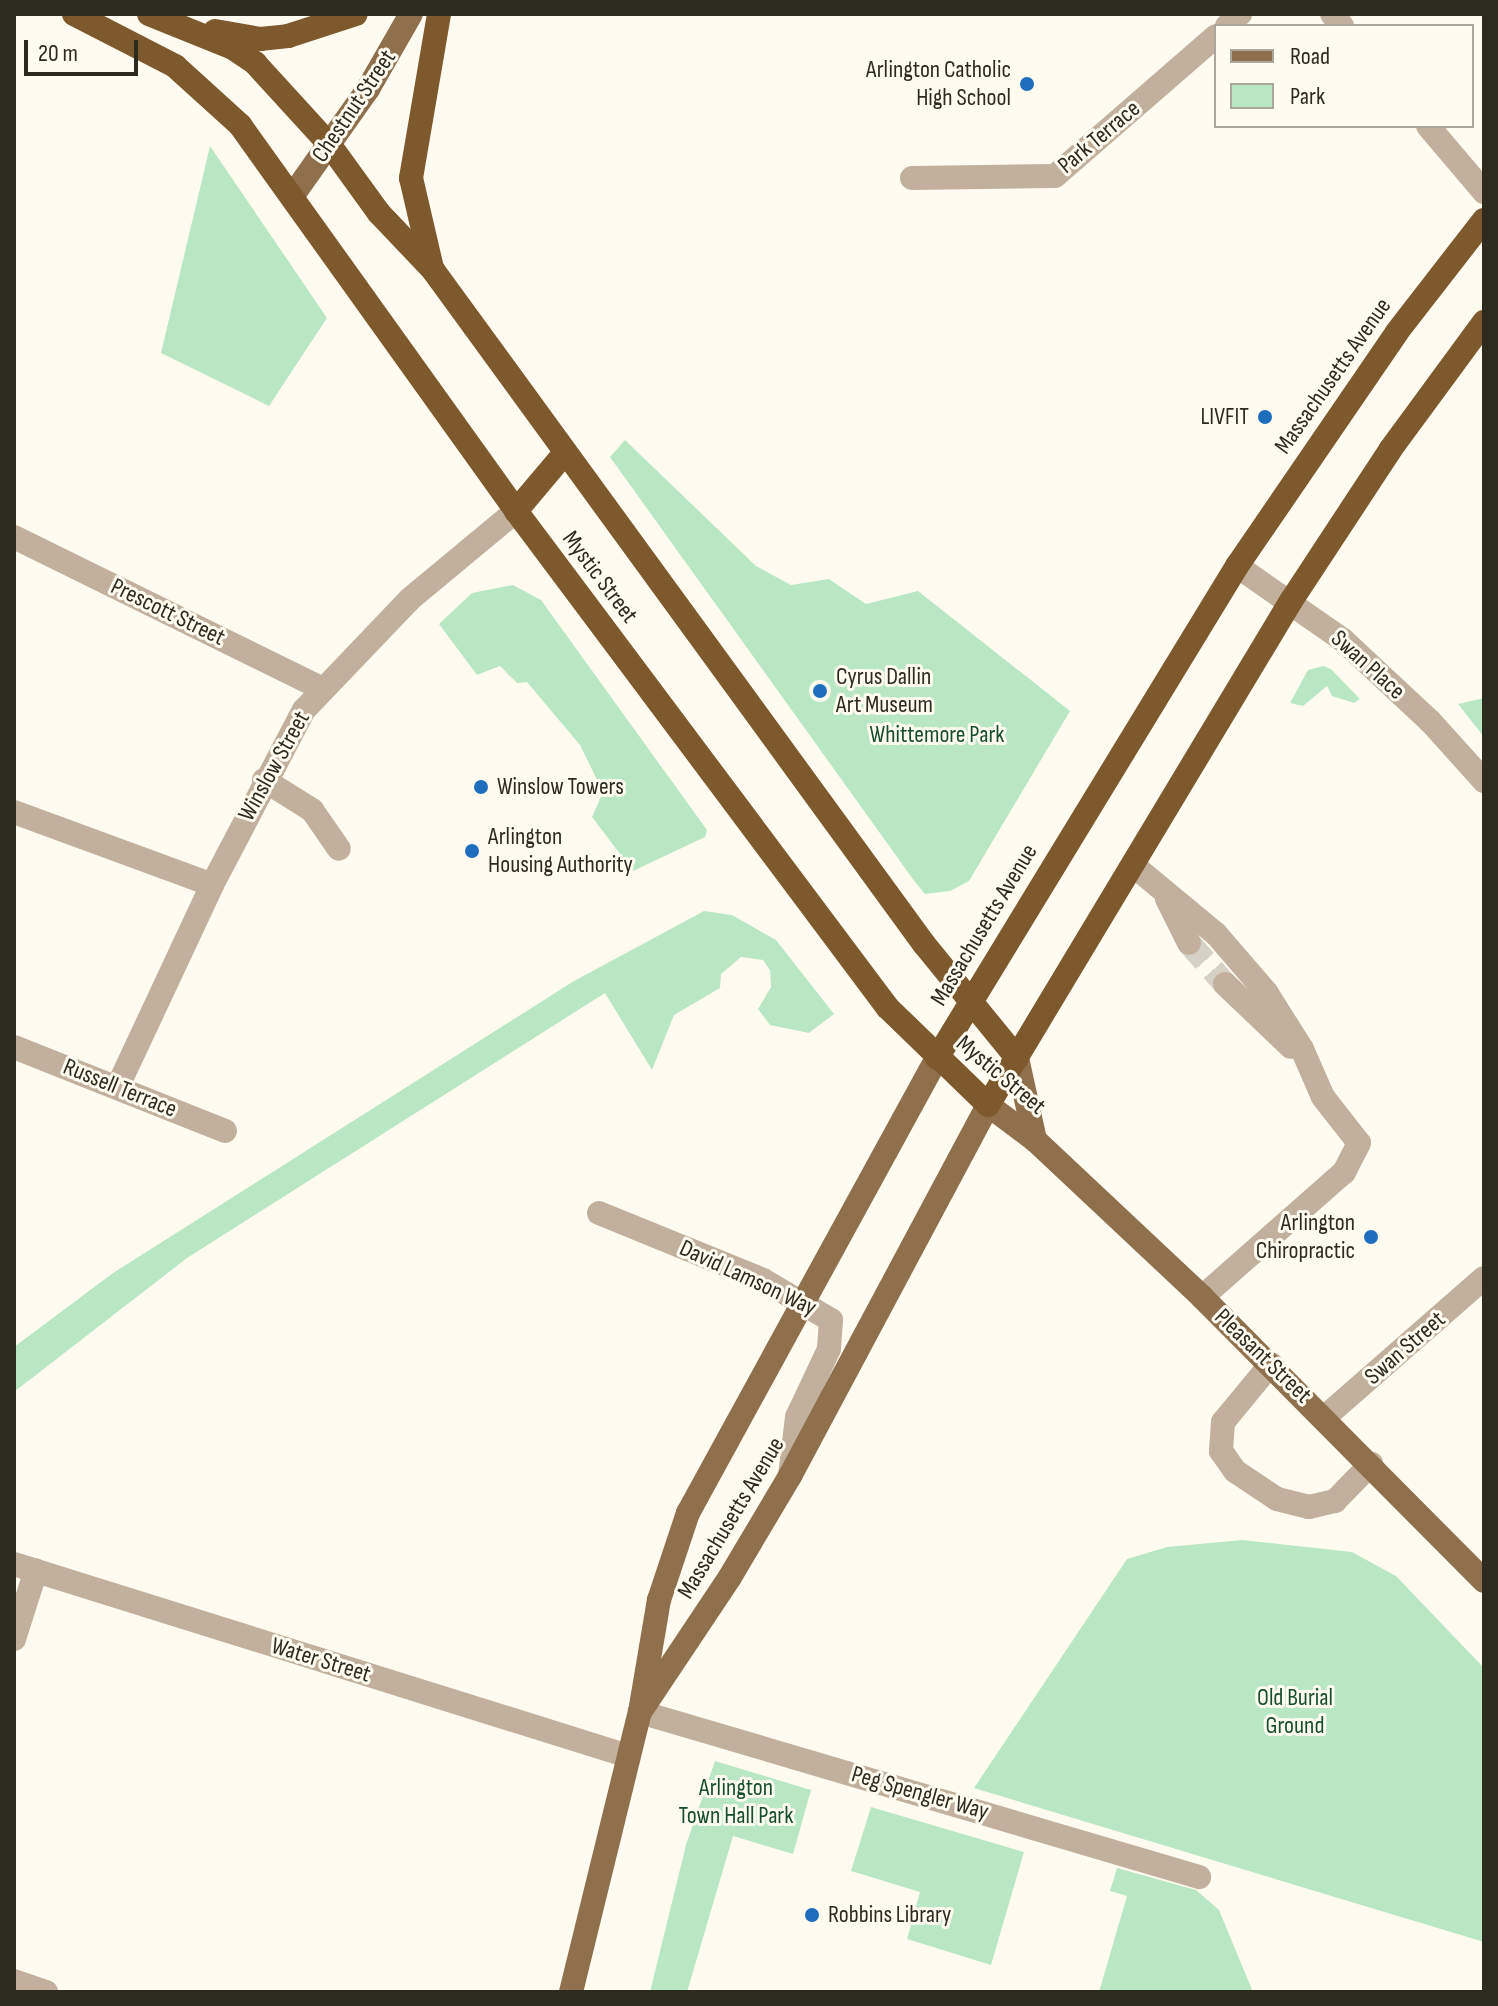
<!DOCTYPE html>
<style>
body{margin:0}
#map{position:relative;width:1498px;height:2006px;overflow:hidden;background:#fffbf0;font-family:"Sofia Sans Condensed",sans-serif}
div>[style]{position:absolute}
.green>*{inset:0;background:#bae7c3}
.minor-tunnel>*{height:24px;margin-top:-12px;transform-origin:0;background:repeating-linear-gradient(90deg,#d5d1c6 0 24px,transparent 0 36px)}
.minor>*{height:24px;margin:-12px;padding:0 12px;transform-origin:12px;border-radius:12px;background:#c2b09c}
.major>*{height:24px;margin:-12px;padding:0 12px;transform-origin:12px;border-radius:12px;background:#90704c}
.highway>*{height:24px;margin:-12px;padding:0 12px;transform-origin:12px;border-radius:12px;background:#7e592d}
.dots>*{width:22px;height:22px;translate:-50% -50%;box-sizing:border-box;border:4px solid #fffbf0;border-radius:50%}
span{translate:-50% -50%;white-space:nowrap;text-align:center;line-height:1.15;-webkit-text-stroke:6px #fffbf0;paint-order:stroke}
.poi-label{font-size:24px;color:#2d2a1f}
.right{translate:-100% -50%;text-align:right}
.left{translate:0 -50%;text-align:left}
.street-label{font-size:24px;color:#2d2a1f}
.park-label{font-size:24px;color:#164e29}
.frame{position:absolute;inset:0;border:16px solid #2d2a1f;pointer-events:none}
.legend{position:absolute;left:1214px;top:24px;width:260px;height:104px;box-sizing:border-box;background:#fffbf0;border:2px solid #aba79c;margin:0;padding:10px 14px;list-style:none;font-size:24px;color:#2d2a1f}
.legend li{display:flex;align-items:center;gap:16px;height:40px}
.legend b{width:40px;border:2px solid #aba79c}
.scale{position:absolute;left:24px;top:40px;width:114px;height:36px;box-sizing:border-box;border:4px solid #2d2a1f;border-top:0;padding-left:10px;font-size:24px;line-height:28px;white-space:nowrap;color:#2d2a1f;-webkit-text-stroke:6px #fffbf0;paint-order:stroke}
</style>
<div id="map">
<div class="green">
<div style="clip-path:polygon(210px 146px,327px 318px,269px 406px,161px 353px)"></div>
<div style="clip-path:polygon(625px 440px,756px 566px,791px 585px,829px 579px,866px 604px,918px 591px,1070px 711px,969px 881px,950px 891px,925px 894px,915px 882px,610px 457px)"></div>
<div style="clip-path:polygon(513px 585px,541px 600px,707px 830px,705px 837px,633px 871px,592px 817px,603px 792px,580px 745px,527px 682px,517px 683px,500px 666px,477px 675px,439px 624px,472px 593px)"></div>
<div style="clip-path:polygon(1323px 666px,1331px 669px,1360px 699px,1354px 703px,1332px 696px,1327px 686px,1303px 706px,1290px 703px,1308px 670px)"></div>
<div style="clip-path:polygon(1484px 698px,1484px 737px,1458px 704px)"></div>
<div style="clip-path:polygon(704px 911px,732px 915px,776px 940px,834px 1014px,809px 1033px,770px 1025px,758px 1009px,771px 987px,770px 970px,763px 960px,741px 957px,721px 974px,720px 988px,674px 1015px,652px 1070px,605px 993px,187px 1258px,14px 1392px,14px 1347px,113px 1273px,574px 981px)"></div>
<div style="clip-path:polygon(1242px 1540px,1352px 1552px,1396px 1576px,1484px 1668px,1484px 1942px,974px 1788px,1127px 1559px,1167px 1547px)"></div>
<div style="clip-path:polygon(715px 1761px,811px 1790px,793px 1854px,733px 1836px,687px 1992px,650px 1992px,686px 1845px)"></div>
<div style="clip-path:polygon(871px 1807px,1024px 1852px,991px 1965px,907px 1939px,920px 1892px,851px 1871px)"></div>
<div style="clip-path:polygon(1117px 1868px,1196px 1890px,1219px 1910px,1253px 1992px,1099px 1992px,1127px 1896px,1110px 1891px)"></div>
</div>
<div class="minor-tunnel">
<div style="left:1189px;top:943px;width:55px;rotate:48.7deg"></div>
</div>
<div class="minor">
<div style="left:1332px;top:14px;width:16px;rotate:50deg"></div>
<div style="left:1227px;top:26px;width:18px;rotate:-43deg"></div>
<div style="left:1428px;top:126px;width:87px;rotate:49.7deg"></div>
<div style="left:912px;top:178px;width:143px;rotate:-0.8deg"></div>
<div style="left:1055px;top:176px;width:213px;rotate:-41deg"></div>
<div style="left:14px;top:537px;width:342px;rotate:26.2deg"></div>
<div style="left:1237px;top:566px;width:129px;rotate:34.9deg"></div>
<div style="left:1343px;top:640px;width:119px;rotate:43deg"></div>
<div style="left:1430px;top:721px;width:81px;rotate:48deg"></div>
<div style="left:264px;top:780px;width:57px;rotate:32deg"></div>
<div style="left:312px;top:810px;width:47px;rotate:55.3deg"></div>
<div style="left:14px;top:812px;width:211px;rotate:20.2deg"></div>
<div style="left:1134px;top:866px;width:107px;rotate:39.7deg"></div>
<div style="left:1216px;top:934px;width:77px;rotate:49.2deg"></div>
<div style="left:1266px;top:992px;width:67px;rotate:57.7deg"></div>
<div style="left:1302px;top:1049px;width:52px;rotate:66.4deg"></div>
<div style="left:1323px;top:1097px;width:58px;rotate:52deg"></div>
<div style="left:1359px;top:1143px;width:33px;rotate:117deg"></div>
<div style="left:1344px;top:1172px;width:189px;rotate:138.6deg"></div>
<div style="left:1167px;top:899px;width:49px;rotate:63.4deg"></div>
<div style="left:1225px;top:984px;width:91px;rotate:43.7deg"></div>
<div style="left:14px;top:1047px;width:227px;rotate:21.7deg"></div>
<div style="left:118px;top:1086px;width:222px;rotate:-64.9deg"></div>
<div style="left:212px;top:885px;width:198px;rotate:-62.3deg"></div>
<div style="left:304px;top:710px;width:153px;rotate:-46.3deg"></div>
<div style="left:410px;top:599px;width:138px;rotate:-39.7deg"></div>
<div style="left:599px;top:1213px;width:177px;rotate:22.2deg"></div>
<div style="left:763px;top:1280px;width:79px;rotate:30.5deg"></div>
<div style="left:831px;top:1320px;width:29px;rotate:94deg"></div>
<div style="left:829px;top:1349px;width:75px;rotate:115.2deg"></div>
<div style="left:797px;top:1417px;width:59px;rotate:96.8deg"></div>
<div style="left:1271px;top:1364px;width:75px;rotate:129.6deg"></div>
<div style="left:1223px;top:1422px;width:29px;rotate:94deg"></div>
<div style="left:1221px;top:1451px;width:24px;rotate:55deg"></div>
<div style="left:1235px;top:1471px;width:50px;rotate:33.7deg"></div>
<div style="left:1277px;top:1499px;width:33px;rotate:14deg"></div>
<div style="left:1309px;top:1507px;width:27px;rotate:-13deg"></div>
<div style="left:1335px;top:1501px;width:52px;rotate:-45.8deg"></div>
<div style="left:1325px;top:1417px;width:211px;rotate:-41.2deg"></div>
<div style="left:14px;top:1564px;width:643px;rotate:17.36deg"></div>
<div style="left:14px;top:1639px;width:72px;rotate:-72.3deg"></div>
<div style="left:640px;top:1712px;width:583px;rotate:16.45deg"></div>
<div style="left:14px;top:1981px;width:34px;rotate:19deg"></div>
</div>
<div class="major">
<div style="left:293px;top:195px;width:130px;rotate:-54.7deg"></div>
<div style="left:368px;top:89px;width:86px;rotate:-60.2deg"></div>
<div style="left:1017px;top:1058px;width:84px;rotate:77.6deg"></div>
<div style="left:640px;top:1712px;width:162px;rotate:-56.3deg"></div>
<div style="left:730px;top:1577px;width:117px;rotate:-59.3deg"></div>
<div style="left:790px;top:1476px;width:421px;rotate:-61.9deg"></div>
<div style="left:988px;top:1105px;width:59px;rotate:36.7deg"></div>
<div style="left:1035px;top:1140px;width:229px;rotate:43.2deg"></div>
<div style="left:1202px;top:1297px;width:400px;rotate:45.2deg"></div>
<div style="left:571px;top:1992px;width:288px;rotate:-76.2deg"></div>
<div style="left:640px;top:1712px;width:114px;rotate:-80.4deg"></div>
<div style="left:659px;top:1600px;width:92px;rotate:-71.6deg"></div>
<div style="left:688px;top:1513px;width:519px;rotate:-61.31deg"></div>
</div>
<div class="highway">
<div style="left:74px;top:14px;width:114px;rotate:27.2deg"></div>
<div style="left:175px;top:66px;width:88px;rotate:42.2deg"></div>
<div style="left:240px;top:125px;width:475px;rotate:54.4deg"></div>
<div style="left:516px;top:511px;width:621px;rotate:53.19deg"></div>
<div style="left:888px;top:1008px;width:139px;rotate:44.1deg"></div>
<div style="left:988px;top:1105px;width:588px;rotate:-58.99deg"></div>
<div style="left:1291px;top:601px;width:181px;rotate:-56.7deg"></div>
<div style="left:1390px;top:450px;width:159px;rotate:-53.7deg"></div>
<div style="left:149px;top:14px;width:91px;rotate:22deg"></div>
<div style="left:233px;top:48px;width:27px;rotate:34deg"></div>
<div style="left:255px;top:63px;width:110px;rotate:47.6deg"></div>
<div style="left:329px;top:144px;width:85px;rotate:54.1deg"></div>
<div style="left:379px;top:213px;width:79px;rotate:46.5deg"></div>
<div style="left:433px;top:270px;width:834px;rotate:53.93deg"></div>
<div style="left:924px;top:944px;width:147px;rotate:50.8deg"></div>
<div style="left:215px;top:31px;width:46px;rotate:10.1deg"></div>
<div style="left:260px;top:39px;width:28px;rotate:-6deg"></div>
<div style="left:288px;top:36px;width:71px;rotate:-17.9deg"></div>
<div style="left:431px;top:264px;width:88px;rotate:-103.1deg"></div>
<div style="left:411px;top:178px;width:166px;rotate:-80.3deg"></div>
<div style="left:516px;top:511px;width:75px;rotate:-49.9deg"></div>
<div style="left:937px;top:1058px;width:576px;rotate:-58.63deg"></div>
<div style="left:1237px;top:566px;width:283px;rotate:-55.6deg"></div>
<div style="left:1397px;top:332px;width:142px;rotate:-52.2deg"></div>
</div>
<div class="dots">
<div style="left:1027px;top:84px;background:#1e6ebd"></div>
<div style="left:1265px;top:417px;background:#1e6ebd"></div>
<div style="left:820px;top:691px;background:#1e6ebd"></div>
<div style="left:481px;top:787px;background:#1e6ebd"></div>
<div style="left:472px;top:851px;background:#1e6ebd"></div>
<div style="left:1371px;top:1237px;background:#1e6ebd"></div>
<div style="left:812px;top:1915px;background:#1e6ebd"></div>
</div>
<div class="poi-label">
<span class="right" style="left:1011px;top:84px">Arlington Catholic<br>High School</span>
<span class="right" style="left:1249px;top:417px">LIVFIT</span>
<span class="left" style="left:836px;top:691px">Cyrus Dallin<br>Art Museum</span>
<span class="left" style="left:497px;top:787px">Winslow Towers</span>
<span class="left" style="left:488px;top:851px">Arlington<br>Housing Authority</span>
<span class="right" style="left:1355px;top:1237px">Arlington<br>Chiropractic</span>
<span class="left" style="left:828px;top:1915px">Robbins Library</span>
</div>
<div class="street-label">
<span style="left:354px;top:106px;rotate:-56deg">Chestnut Street</span>
<span style="left:1099px;top:137px;rotate:-40deg">Park Terrace</span>
<span style="left:1333px;top:376px;rotate:-55deg">Massachusetts Avenue</span>
<span style="left:600px;top:577px;rotate:53deg">Mystic Street</span>
<span style="left:168px;top:612px;rotate:26deg">Prescott Street</span>
<span style="left:1368px;top:665px;rotate:42deg">Swan Place</span>
<span style="left:274px;top:766px;rotate:-61deg">Winslow Street</span>
<span style="left:984px;top:925px;rotate:-59deg">Massachusetts Avenue</span>
<span style="left:1001px;top:1075px;rotate:40deg">Mystic Street</span>
<span style="left:120px;top:1088px;rotate:22deg">Russell Terrace</span>
<span style="left:748px;top:1278px;rotate:25deg">David Lamson Way</span>
<span style="left:1405px;top:1348px;rotate:-41deg">Swan Street</span>
<span style="left:1263px;top:1356px;rotate:44deg">Pleasant Street</span>
<span style="left:731px;top:1518px;rotate:-59deg">Massachusetts Avenue</span>
<span style="left:321px;top:1660px;rotate:17deg">Water Street</span>
<span style="left:920px;top:1793px;rotate:16deg">Peg Spengler Way</span>
</div>
<div class="park-label">
<span style="left:937px;top:735px">Whittemore Park</span>
<span style="left:1295px;top:1712px">Old Burial<br>Ground</span>
<span style="left:736px;top:1802px">Arlington<br>Town Hall Park</span>
</div>
<div class="frame"></div>
<ul class="legend">
<li><b style="height:10px;background:#90704c"></b>Road</li>
<li><b style="height:22px;background:#bae7c3"></b>Park</li>
</ul>
<div class="scale">20 m</div>
</div>
